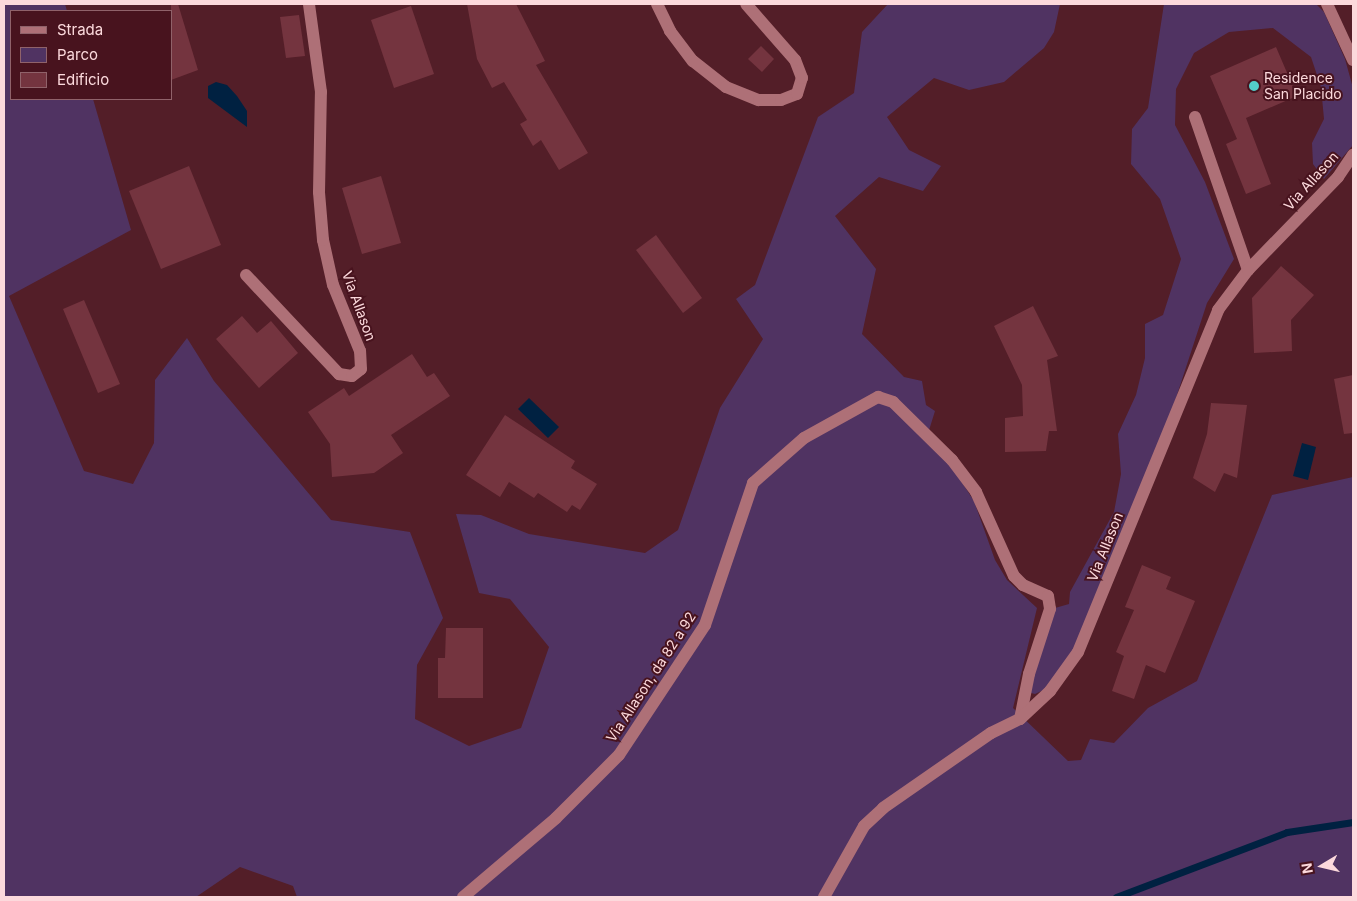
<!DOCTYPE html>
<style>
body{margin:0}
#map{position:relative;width:1357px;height:901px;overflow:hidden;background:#531e28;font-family:Inter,sans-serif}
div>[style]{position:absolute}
.green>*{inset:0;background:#503362}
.water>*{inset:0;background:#002141}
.stream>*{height:7px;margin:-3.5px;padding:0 3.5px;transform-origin:3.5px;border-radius:3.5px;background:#002141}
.building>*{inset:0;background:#74343f}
.minor>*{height:12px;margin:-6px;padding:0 6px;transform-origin:6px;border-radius:6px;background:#ae7077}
.dots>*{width:14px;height:14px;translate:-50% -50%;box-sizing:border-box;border:2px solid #48131e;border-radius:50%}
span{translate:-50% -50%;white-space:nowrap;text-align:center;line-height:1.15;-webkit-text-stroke:4px #48131e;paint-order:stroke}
.poi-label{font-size:14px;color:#fcd9dc}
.left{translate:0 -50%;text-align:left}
.street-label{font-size:14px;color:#fcd9dc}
.frame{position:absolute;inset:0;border:5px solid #fcd9dc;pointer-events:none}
.legend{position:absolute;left:10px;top:10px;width:162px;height:90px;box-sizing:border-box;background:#48131e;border:1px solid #90626a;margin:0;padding:6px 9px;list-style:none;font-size:15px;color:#fcd9dc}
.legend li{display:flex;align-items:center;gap:10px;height:25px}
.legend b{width:25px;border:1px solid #90626a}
.north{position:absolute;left:1297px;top:841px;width:50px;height:50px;-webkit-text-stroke:4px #48131e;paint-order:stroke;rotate:261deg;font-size:14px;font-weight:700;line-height:20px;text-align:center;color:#fcd9dc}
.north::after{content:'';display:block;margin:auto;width:18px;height:22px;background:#fcd9dc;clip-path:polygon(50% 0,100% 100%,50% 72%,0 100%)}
</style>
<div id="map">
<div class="green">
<div style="clip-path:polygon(4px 4px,65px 4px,67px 11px,11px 11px,11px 99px,93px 99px,131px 230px,9px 296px,84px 471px,133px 484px,154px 443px,155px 380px,187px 338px,214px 381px,331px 520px,410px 532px,443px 618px,417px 665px,415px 719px,469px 746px,521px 728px,549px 647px,510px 599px,479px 593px,456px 514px,481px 515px,529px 534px,645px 553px,678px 530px,720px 408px,763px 339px,736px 299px,755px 285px,818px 117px,854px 93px,862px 32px,888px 4px,1060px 4px,1054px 32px,1044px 48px,1004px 82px,969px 90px,934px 78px,887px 117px,909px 150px,941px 166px,923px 191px,879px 177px,835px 216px,876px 269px,862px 334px,904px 377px,922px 381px,926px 405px,935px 411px,926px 440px,952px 467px,974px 501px,995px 560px,1007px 580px,1037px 608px,1013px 708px,1068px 761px,1081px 760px,1090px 739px,1114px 743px,1148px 708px,1197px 681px,1272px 495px,1353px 477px,1353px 897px,297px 897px,293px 886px,240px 867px,196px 897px,4px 897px)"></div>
<div style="clip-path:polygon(1164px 4px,1316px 4px,1324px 12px,1345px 59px,1353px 88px,1353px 145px,1324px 179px,1313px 164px,1312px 143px,1324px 119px,1321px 87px,1311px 57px,1273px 28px,1229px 32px,1194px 53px,1176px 89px,1175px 125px,1205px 182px,1234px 259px,1207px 303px,1161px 444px,1074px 651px,1048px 688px,1035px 694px,1027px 692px,1055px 608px,1069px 604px,1070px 592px,1114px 512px,1121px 474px,1118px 434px,1136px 395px,1145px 358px,1145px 324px,1163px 315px,1181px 259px,1160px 199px,1131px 164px,1132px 129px,1148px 108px)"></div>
</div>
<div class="water">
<div style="clip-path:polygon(216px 82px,227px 85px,237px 96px,247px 111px,247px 127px,208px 98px,208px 86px)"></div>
<div style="clip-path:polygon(529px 398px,559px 427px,548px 438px,518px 409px)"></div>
<div style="clip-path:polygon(1302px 443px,1316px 447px,1308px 480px,1293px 476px)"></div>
</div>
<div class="stream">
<div style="left:1116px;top:897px;width:183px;rotate:-20.8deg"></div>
<div style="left:1287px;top:832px;width:67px;rotate:-8.6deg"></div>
</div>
<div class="building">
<div style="clip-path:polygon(171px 4px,178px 4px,198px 70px,171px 80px)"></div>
<div style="clip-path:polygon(467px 4px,516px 4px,545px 61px,536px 65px,588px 153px,559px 170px,541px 140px,533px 146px,520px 124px,527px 120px,504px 82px,492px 88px,477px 59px)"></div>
<div style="clip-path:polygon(411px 6px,434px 74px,394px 88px,371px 20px)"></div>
<div style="clip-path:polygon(299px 15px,305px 56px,286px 58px,280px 17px)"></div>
<div style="clip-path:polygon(761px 46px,774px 59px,762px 72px,748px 59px)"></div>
<div style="clip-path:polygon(1276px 47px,1297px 96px,1246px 118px,1271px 184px,1246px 194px,1226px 144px,1237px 139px,1210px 76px)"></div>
<div style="clip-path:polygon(189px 166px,221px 245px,161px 269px,129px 191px)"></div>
<div style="clip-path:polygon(381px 176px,401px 243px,362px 254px,342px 188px)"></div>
<div style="clip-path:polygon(656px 235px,702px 298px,683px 313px,636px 250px)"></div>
<div style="clip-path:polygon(1281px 266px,1314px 295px,1291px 320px,1292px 351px,1254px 353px,1252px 298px)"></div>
<div style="clip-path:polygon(84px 300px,120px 384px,98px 393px,63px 309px)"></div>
<div style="clip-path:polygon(1033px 306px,1058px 356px,1047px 360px,1057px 431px,1049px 431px,1046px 451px,1005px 452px,1005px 418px,1023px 416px,1022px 385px,994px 326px)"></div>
<div style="clip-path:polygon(242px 316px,257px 333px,271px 321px,298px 353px,259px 388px,216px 339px)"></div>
<div style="clip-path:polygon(412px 354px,427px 377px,434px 373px,450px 396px,391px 435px,403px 453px,374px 473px,332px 477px,330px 444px,308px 412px,344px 388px,349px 396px)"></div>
<div style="clip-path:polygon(1353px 375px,1353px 433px,1344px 434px,1334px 379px)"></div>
<div style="clip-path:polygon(1211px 403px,1247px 405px,1237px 478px,1224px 473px,1215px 492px,1193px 478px,1207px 434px)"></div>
<div style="clip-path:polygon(505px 415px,575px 461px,571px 468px,597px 484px,580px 510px,572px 505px,567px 512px,538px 493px,534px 498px,509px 482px,500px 497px,466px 475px)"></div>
<div style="clip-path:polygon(1142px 565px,1171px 577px,1166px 589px,1195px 601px,1165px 673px,1146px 665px,1134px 699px,1112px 691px,1124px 656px,1116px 652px,1134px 610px,1125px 607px)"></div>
<div style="clip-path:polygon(446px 628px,483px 628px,483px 698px,438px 698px,438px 658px,445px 658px)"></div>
</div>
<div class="minor">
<div style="left:657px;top:4px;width:30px;rotate:64deg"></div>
<div style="left:670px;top:31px;width:38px;rotate:53deg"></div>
<div style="left:693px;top:61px;width:42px;rotate:38.2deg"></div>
<div style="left:726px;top:87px;width:35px;rotate:22deg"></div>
<div style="left:759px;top:100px;width:22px"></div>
<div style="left:781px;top:100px;width:17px;rotate:-21deg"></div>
<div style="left:797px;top:94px;width:17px;rotate:-73deg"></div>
<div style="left:802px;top:78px;width:19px;rotate:-111deg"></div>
<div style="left:795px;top:60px;width:74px;rotate:-131.2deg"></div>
<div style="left:1327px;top:4px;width:62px;rotate:65.1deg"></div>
<div style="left:1195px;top:117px;width:162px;rotate:70.9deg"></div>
<div style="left:246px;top:275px;width:136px;rotate:46.8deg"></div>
<div style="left:339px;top:374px;width:13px;rotate:9deg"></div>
<div style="left:352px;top:376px;width:11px;rotate:-38deg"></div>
<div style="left:361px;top:369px;width:18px;rotate:-93deg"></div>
<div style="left:360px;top:351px;width:71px;rotate:-112.2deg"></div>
<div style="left:333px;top:285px;width:46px;rotate:-102.5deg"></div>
<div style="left:323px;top:240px;width:48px;rotate:-94.8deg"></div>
<div style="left:319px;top:192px;width:100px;rotate:-88.9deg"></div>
<div style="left:321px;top:92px;width:89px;rotate:-97.8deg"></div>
<div style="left:463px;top:897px;width:122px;rotate:-40.3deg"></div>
<div style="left:556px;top:818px;width:89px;rotate:-45deg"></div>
<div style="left:619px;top:755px;width:156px;rotate:-56.5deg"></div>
<div style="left:705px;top:625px;width:150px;rotate:-71.3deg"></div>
<div style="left:753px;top:483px;width:68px;rotate:-41.4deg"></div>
<div style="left:804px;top:438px;width:85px;rotate:-29deg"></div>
<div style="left:878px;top:397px;width:16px;rotate:18deg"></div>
<div style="left:893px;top:402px;width:83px;rotate:44.5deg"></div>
<div style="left:952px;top:460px;width:40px;rotate:53deg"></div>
<div style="left:976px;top:492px;width:92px;rotate:65.7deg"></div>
<div style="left:1014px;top:576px;width:13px;rotate:45deg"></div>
<div style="left:1023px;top:585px;width:27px;rotate:24deg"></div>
<div style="left:1048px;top:596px;width:13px;rotate:81deg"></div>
<div style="left:1050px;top:609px;width:68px;rotate:107.9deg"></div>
<div style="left:1029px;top:674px;width:46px;rotate:101.3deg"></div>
<div style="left:824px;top:897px;width:81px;rotate:-60.6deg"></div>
<div style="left:864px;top:826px;width:26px;rotate:-43deg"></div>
<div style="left:883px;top:808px;width:131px;rotate:-34.8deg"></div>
<div style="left:991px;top:733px;width:32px;rotate:-26deg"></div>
<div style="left:1020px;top:719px;width:41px;rotate:-43deg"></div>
<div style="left:1050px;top:691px;width:48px;rotate:-54.3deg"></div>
<div style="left:1078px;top:652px;width:370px;rotate:-67.7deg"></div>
<div style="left:1218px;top:310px;width:50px;rotate:-53.1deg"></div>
<div style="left:1248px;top:270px;width:129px;rotate:-45.9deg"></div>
<div style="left:1338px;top:177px;width:27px;rotate:-56deg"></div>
</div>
<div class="dots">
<div style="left:1254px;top:86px;background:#53cdc9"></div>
</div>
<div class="poi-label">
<span class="left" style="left:1264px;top:86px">Residence<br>San Placido</span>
</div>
<div class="street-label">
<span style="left:1311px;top:181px;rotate:-48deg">Via Allason</span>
<span style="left:359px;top:306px;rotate:70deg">Via Allason</span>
<span style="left:1105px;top:547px;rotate:-68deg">Via Allason</span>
<span style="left:651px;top:677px;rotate:-57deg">Via Allason, da 82 a 92</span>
</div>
<div class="frame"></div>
<ul class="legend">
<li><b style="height:6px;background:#ae7077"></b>Strada</li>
<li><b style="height:14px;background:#503362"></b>Parco</li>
<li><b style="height:14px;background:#74343f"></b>Edificio</li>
</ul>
<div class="north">N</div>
</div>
